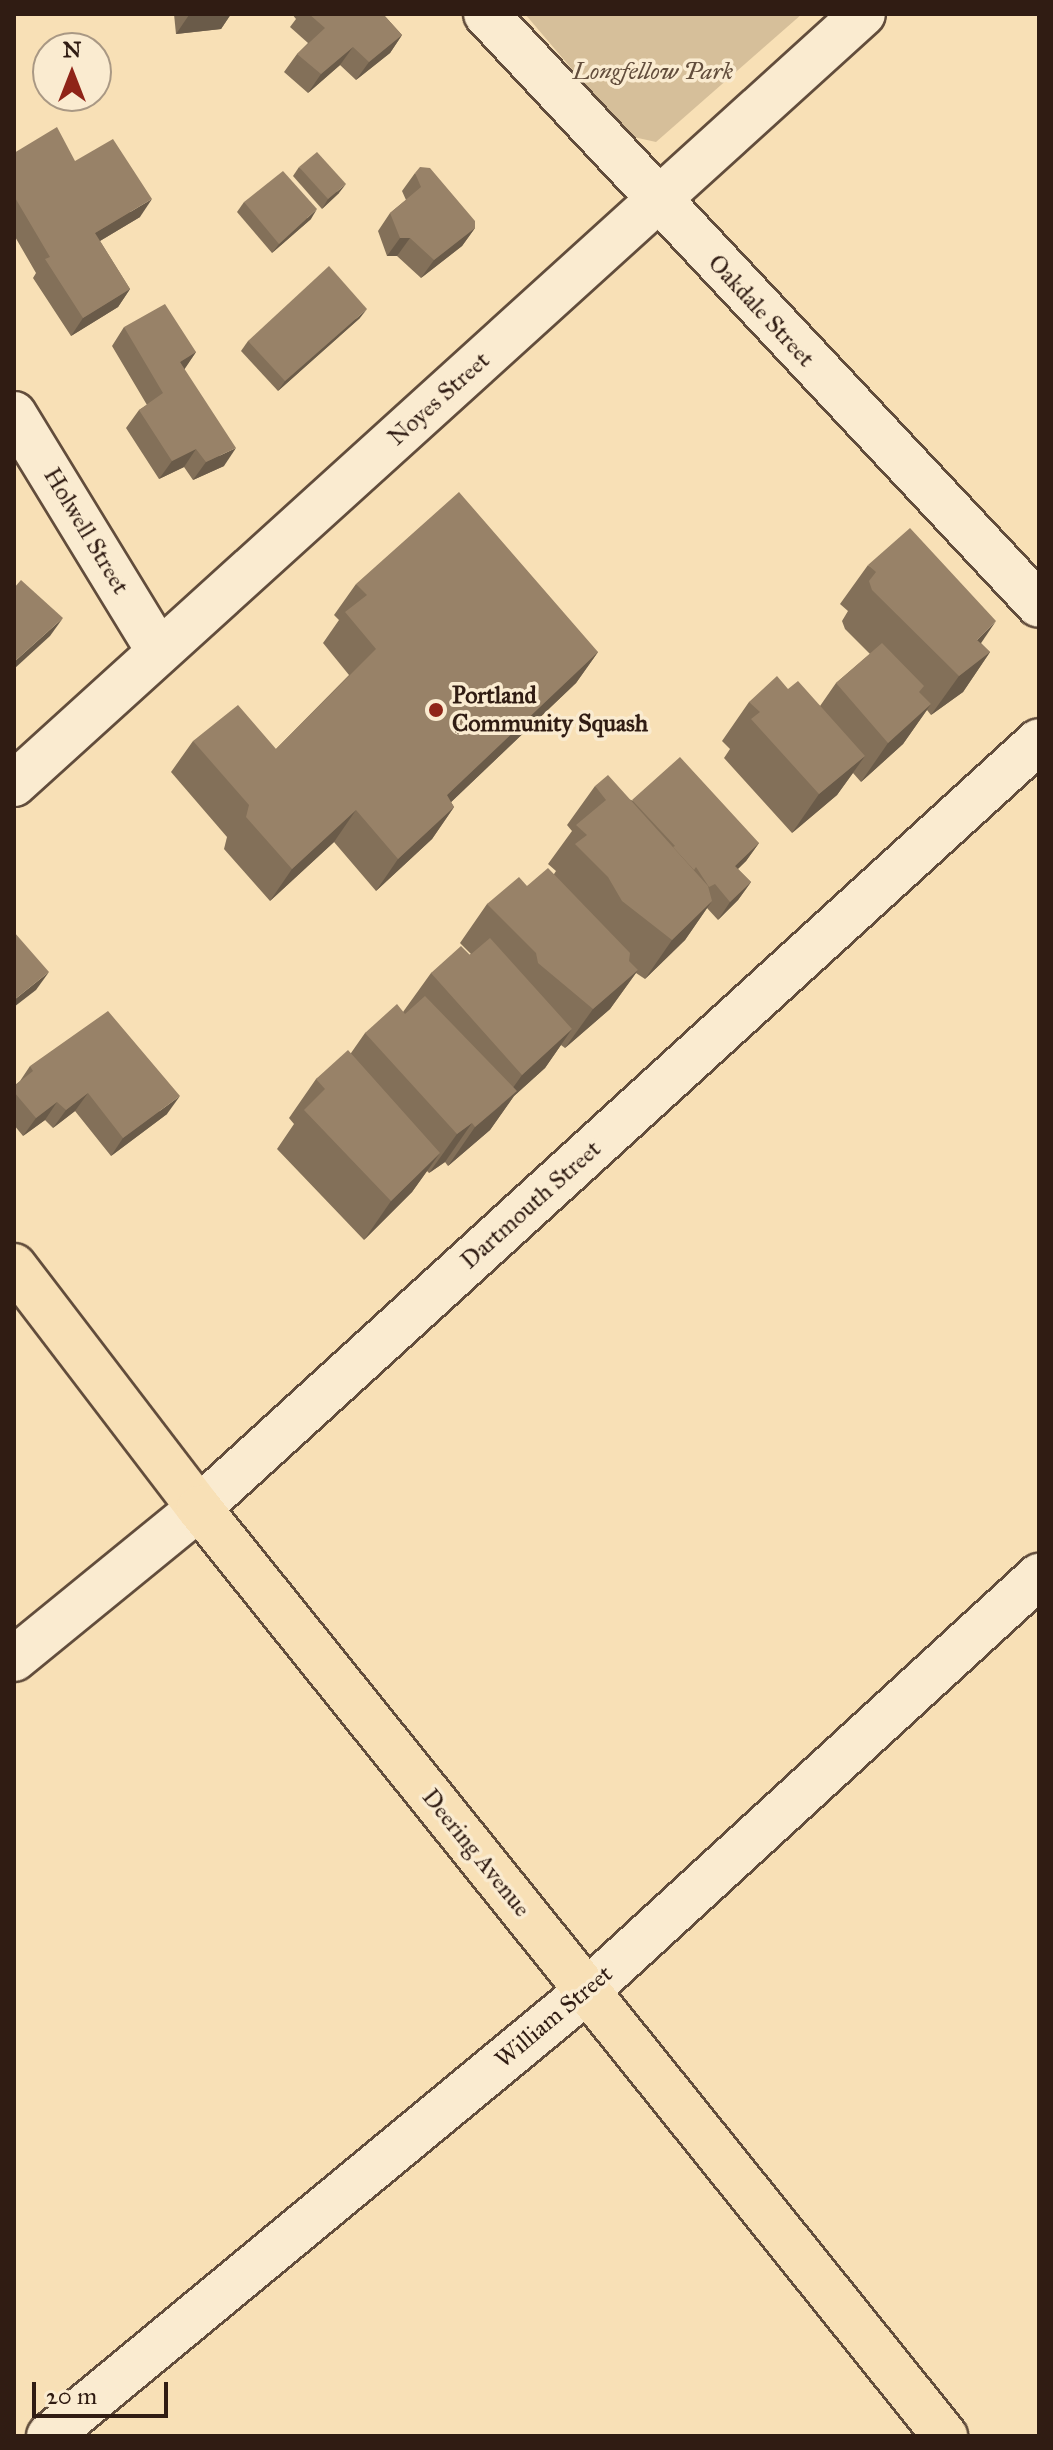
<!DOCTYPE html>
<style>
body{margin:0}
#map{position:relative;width:1053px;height:2450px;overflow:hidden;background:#f8e0b6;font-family:"IM FELL Great Primer",serif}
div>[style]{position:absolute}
.green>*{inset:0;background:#d6bf9a}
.roads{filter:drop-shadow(2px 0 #624d3c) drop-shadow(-2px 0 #624d3c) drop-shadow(0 2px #624d3c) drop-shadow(0 -2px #624d3c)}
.minor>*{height:44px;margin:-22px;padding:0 22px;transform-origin:22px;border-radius:22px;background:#faebd0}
.major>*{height:44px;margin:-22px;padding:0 22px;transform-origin:22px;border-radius:22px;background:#f8e0b6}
.wall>*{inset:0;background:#837059}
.shaded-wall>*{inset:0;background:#6a5b49}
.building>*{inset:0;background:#988268}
.dots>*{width:22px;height:22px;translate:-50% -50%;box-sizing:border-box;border:4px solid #faebd0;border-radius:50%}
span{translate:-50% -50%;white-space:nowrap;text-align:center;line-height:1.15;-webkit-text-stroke:7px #faebd0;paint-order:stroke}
.park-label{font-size:24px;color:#624d3c;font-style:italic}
.street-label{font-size:24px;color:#301c13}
.poi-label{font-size:24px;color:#301c13;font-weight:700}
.left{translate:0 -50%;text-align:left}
.frame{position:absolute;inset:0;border:16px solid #301c13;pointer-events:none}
.north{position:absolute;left:32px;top:32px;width:80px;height:80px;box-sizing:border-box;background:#faebd0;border:2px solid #a99884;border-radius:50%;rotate:0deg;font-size:22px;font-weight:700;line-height:32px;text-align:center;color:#301c13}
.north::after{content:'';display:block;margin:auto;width:28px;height:36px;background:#8f2418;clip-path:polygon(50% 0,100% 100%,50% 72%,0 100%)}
.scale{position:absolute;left:32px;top:2382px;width:136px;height:36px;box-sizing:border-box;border:4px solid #301c13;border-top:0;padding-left:10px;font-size:24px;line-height:28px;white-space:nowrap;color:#301c13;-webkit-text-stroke:6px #faebd0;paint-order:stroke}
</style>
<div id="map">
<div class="green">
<div style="clip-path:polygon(525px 14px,802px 14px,656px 142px,629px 136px)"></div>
</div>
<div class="roads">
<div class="minor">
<div style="left:486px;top:14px;width:809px;rotate:46.9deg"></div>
<div style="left:14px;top:414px;width:274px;rotate:58.6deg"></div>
<div style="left:14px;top:784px;width:1146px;rotate:-42.21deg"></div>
<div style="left:14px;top:1659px;width:239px;rotate:-39.2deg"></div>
<div style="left:199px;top:1508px;width:1137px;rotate:-42.4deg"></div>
<div style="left:49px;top:2436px;width:698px;rotate:-39.6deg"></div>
<div style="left:587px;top:1991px;width:614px;rotate:-42.56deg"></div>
</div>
<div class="major">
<div style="left:14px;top:1266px;width:305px;rotate:52.6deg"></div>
<div style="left:199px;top:1508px;width:1191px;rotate:51.2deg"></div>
</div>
</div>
<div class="wall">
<div style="clip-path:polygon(174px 14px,231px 14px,221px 29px,176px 34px)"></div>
<div style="clip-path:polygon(292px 14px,383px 14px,402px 35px,390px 53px,356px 80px,340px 65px,308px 93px,284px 72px,297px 54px,308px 43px,290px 27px,296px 19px)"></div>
<div style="clip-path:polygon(14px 153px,140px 217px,100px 241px,130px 289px,118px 307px,71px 336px,33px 278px,36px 273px,14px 235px)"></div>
<div style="clip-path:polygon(299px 167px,339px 193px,322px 209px,293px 176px)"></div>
<div style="clip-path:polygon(415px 173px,475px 228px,462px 246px,421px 278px,397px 256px,387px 256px,378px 231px,390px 213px,406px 200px,402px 191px)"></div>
<div style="clip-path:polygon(244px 202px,311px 219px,272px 253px,237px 212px)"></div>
<div style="clip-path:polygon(360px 318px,278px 391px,241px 351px,248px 341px)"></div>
<div style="clip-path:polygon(124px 327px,196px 352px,184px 369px,224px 466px,193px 480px,184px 467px,159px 479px,126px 428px,139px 410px,147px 405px,112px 346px)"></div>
<div style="clip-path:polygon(868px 565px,981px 643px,990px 652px,963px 692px,931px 715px,927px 710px,903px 744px,861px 782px,853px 773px,837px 795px,792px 833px,724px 758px,730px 749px,722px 741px,749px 702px,788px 689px,820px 706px,836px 683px,870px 654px,845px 629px,842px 621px,848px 611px,840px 604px)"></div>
<div style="clip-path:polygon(356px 584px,598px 652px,576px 683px,451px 802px,454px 807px,432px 839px,376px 891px,334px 842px,270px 901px,224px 849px,227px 837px,171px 772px,193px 741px,276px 749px,349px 675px,323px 643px,339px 620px,334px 615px)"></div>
<div style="clip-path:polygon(595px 786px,631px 800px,759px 843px,746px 861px,738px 869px,751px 882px,738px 900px,718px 920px,707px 908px,685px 940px,645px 979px,636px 973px,610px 1009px,565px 1048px,561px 1045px,545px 1068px,514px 1096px,490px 1130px,448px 1166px,445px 1162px,429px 1173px,427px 1171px,412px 1192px,364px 1240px,277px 1149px,294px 1124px,289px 1118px,316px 1079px,351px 1053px,365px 1033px,403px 1012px,431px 973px,471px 954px,460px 943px,487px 904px,554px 874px,556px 871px,548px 864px,572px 831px,567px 825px)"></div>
<div style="clip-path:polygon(30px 1066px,167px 1114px,111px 1156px,75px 1111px,53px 1128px,45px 1120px,23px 1136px,14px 1125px,14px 1086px,20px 1081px)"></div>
</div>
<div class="shaded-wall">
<div style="clip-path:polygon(203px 14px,231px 14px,221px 29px,176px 34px,189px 15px)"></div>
<div style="clip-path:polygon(402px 35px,390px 53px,356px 80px,369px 62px)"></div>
<div style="clip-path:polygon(353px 47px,340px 65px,308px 93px,321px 74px)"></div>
<div style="clip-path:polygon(346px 184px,339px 193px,322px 209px,328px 199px)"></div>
<div style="clip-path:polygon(152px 199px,140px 217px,83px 251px,95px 233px)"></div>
<div style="clip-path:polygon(317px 209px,311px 219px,272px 253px,279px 244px)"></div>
<div style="clip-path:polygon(475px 228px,462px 246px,421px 278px,434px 260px)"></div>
<div style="clip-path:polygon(400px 238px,410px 238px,397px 256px,387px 256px)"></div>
<div style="clip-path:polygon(130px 289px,118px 307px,71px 336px,83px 318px)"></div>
<div style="clip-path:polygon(367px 309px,360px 318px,278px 391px,285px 381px)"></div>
<div style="clip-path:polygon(196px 352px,184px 370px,180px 362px)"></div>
<div style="clip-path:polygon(236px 448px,224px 466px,193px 480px,206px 462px)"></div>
<div style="clip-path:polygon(196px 449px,184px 467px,159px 479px,172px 461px)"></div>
<div style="clip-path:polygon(63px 618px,50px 636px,14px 669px,14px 662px)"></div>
<div style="clip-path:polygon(996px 621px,969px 661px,977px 640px)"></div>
<div style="clip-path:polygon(598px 652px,576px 683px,425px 827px,447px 795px)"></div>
<div style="clip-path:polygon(990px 652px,963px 692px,931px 715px,959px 676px)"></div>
<div style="clip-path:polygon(931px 704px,903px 744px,861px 782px,888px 743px)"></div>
<div style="clip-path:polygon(865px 756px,837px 795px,792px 833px,819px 794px)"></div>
<div style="clip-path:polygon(454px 807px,432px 839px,376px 891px,398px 859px)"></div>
<div style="clip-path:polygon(356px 810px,334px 842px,270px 901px,292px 869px)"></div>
<div style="clip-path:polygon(759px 843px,746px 861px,722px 884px,735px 866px)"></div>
<div style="clip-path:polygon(751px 882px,738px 900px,718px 920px,730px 902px)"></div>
<div style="clip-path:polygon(712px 901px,685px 940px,645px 979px,672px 940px)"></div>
<div style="clip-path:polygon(638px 970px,610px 1009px,565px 1048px,593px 1009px)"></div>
<div style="clip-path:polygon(49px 972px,36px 990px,14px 1007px,14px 1000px)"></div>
<div style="clip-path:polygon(572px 1029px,545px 1068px,514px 1096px,490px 1130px,448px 1166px,475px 1127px,500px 1106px,522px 1075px)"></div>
<div style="clip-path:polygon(88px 1093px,75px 1111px,53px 1128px,66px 1110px)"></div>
<div style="clip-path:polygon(180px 1096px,167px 1114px,111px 1156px,123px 1138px)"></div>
<div style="clip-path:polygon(57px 1102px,45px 1120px,23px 1136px,36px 1118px)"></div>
<div style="clip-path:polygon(472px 1123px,445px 1162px,429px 1173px,457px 1134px)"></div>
<div style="clip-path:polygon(440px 1153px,412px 1192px,364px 1240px,391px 1201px)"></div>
</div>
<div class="building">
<div style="clip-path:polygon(309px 14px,383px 14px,402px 35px,369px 62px,353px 47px,321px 74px,297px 54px,325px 28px)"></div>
<div style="clip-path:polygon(57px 127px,75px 161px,113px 139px,152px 199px,95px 233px,130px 289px,83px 318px,45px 259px,50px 257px,14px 196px,14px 153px)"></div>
<div style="clip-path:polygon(317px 152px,346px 184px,328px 199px,299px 167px)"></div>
<div style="clip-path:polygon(420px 167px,430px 168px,475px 221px,475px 228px,434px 260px,410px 238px,400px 238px,390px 213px,421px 187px,415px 173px)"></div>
<div style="clip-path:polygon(283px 171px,317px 209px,279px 244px,244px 202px)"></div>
<div style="clip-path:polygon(329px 266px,367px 309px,285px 381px,248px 341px)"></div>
<div style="clip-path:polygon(165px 304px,196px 352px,180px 362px,236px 448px,206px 462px,196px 449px,172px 461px,139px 410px,163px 393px,124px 327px)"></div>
<div style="clip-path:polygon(459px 492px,598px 652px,447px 795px,454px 807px,398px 859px,356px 810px,292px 869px,246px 817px,249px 805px,193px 741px,238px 705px,276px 749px,376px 649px,345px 612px,367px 595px,356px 584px)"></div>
<div style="clip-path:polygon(910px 528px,996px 621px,977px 640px,990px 652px,959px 676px,872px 590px,869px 581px,876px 572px,868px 565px)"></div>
<div style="clip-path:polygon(21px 580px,63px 618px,14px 662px,14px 588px)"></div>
<div style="clip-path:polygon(882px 643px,924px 686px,919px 692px,931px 704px,888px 743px,836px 683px)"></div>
<div style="clip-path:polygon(777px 676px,788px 689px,798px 681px,865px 756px,819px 794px,751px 719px,760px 712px,749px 702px)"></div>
<div style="clip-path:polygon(680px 757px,759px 843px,735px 866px,751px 882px,730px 902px,715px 884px,709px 887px,696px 867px,694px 870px,673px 847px,675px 846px,632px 800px)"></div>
<div style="clip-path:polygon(608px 775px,708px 886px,712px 901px,672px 940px,622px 901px,608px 877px,575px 844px,587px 835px,576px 825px,606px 800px,595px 786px)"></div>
<div style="clip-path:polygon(548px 868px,630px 953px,629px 961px,638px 970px,593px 1009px,538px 963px,536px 953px,487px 904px,519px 877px,527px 886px)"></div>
<div style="clip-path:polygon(14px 932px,49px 972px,14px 1000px)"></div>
<div style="clip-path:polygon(490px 938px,572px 1029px,522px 1075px,431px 973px,461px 946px,470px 955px)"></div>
<div style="clip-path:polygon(425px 996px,517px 1091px,475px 1127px,472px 1123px,457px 1134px,365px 1033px,397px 1004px,405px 1014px)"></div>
<div style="clip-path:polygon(108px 1011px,180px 1096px,123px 1138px,88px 1093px,66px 1110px,57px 1102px,36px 1118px,14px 1092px,14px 1086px,33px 1071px,30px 1066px)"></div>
<div style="clip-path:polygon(348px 1050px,440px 1153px,391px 1201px,304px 1110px,325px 1089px,316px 1079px)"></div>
</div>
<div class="dots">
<div style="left:436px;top:710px;background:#8f2418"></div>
</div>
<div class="park-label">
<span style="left:653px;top:72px">Longfellow Park</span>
</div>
<div class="street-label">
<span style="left:761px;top:311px;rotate:47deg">Oakdale Street</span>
<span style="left:439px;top:399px;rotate:-42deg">Noyes Street</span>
<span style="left:86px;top:531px;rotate:59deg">Holwell Street</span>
<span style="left:531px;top:1205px;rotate:-42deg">Dartmouth Street</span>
<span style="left:476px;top:1853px;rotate:51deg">Deering Avenue</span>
<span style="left:554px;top:2017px;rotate:-40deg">William Street</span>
</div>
<div class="poi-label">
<span class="left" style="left:452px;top:710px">Portland<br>Community Squash</span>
</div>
<div class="frame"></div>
<div class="north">N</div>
<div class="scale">20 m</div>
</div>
